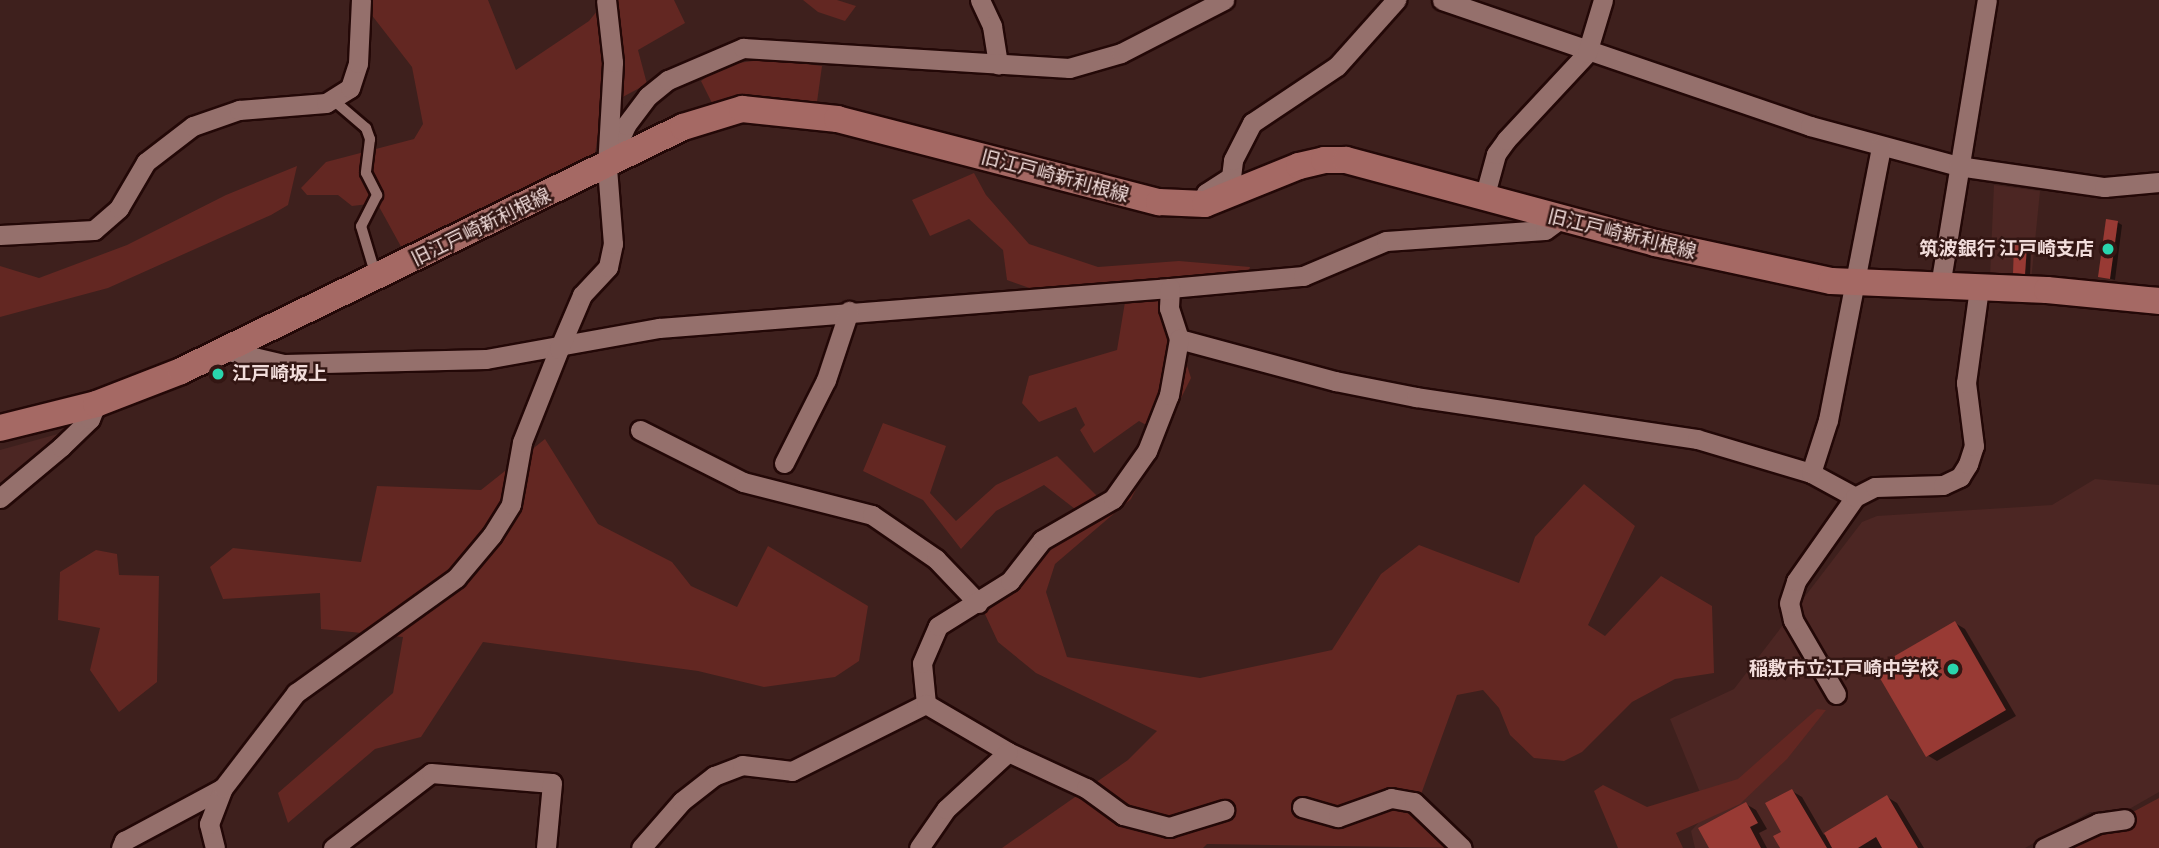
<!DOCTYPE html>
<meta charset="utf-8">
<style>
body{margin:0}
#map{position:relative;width:2159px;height:848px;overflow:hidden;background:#3e201d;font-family:Bitter,"Noto Sans JP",serif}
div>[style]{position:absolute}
.built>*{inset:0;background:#4c2623}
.green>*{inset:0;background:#632722}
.shadow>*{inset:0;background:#0007}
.building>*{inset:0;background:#983a34}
.roads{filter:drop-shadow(2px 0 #230807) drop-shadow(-2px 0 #230807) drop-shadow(0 2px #230807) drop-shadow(0 -2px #230807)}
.lane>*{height:10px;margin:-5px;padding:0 5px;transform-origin:5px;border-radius:5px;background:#95706c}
.street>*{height:19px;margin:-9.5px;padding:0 9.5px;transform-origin:9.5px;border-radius:9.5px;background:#95706c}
.secondary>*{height:26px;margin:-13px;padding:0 13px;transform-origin:13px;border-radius:13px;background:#a56964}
.dots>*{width:19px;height:19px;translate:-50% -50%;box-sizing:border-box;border:4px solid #331613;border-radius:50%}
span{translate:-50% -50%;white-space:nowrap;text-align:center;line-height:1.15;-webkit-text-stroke:5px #331613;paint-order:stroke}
.street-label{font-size:19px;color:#f2dddb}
.poi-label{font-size:19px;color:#f2dddb;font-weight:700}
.right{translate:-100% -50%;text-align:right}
.left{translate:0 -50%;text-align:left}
</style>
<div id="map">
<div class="built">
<div style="clip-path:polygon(1994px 185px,2040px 191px,2031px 281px,1990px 277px)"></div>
<div style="clip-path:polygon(76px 429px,0 489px,0 450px)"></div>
<div style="clip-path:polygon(2095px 479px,2159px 485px,2159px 792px,2124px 812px,2090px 812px,2025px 848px,1695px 848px,1691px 831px,1708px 812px,1670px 719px,1734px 689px,1862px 522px,1877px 516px,2052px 505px)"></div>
</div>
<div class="green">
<div style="clip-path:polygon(371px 0,488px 0,516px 70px,589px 21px,606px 0,674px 0,685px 23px,638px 50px,647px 84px,602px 108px,593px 167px,404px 252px,377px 203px,352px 206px,338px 195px,307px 195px,301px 188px,326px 162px,414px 139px,423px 124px,412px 67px,367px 9px)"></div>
<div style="clip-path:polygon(803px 0,837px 0,856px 6px,845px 21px,818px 12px)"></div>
<div style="clip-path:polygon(768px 59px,822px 66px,816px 109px,713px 105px,701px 81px,723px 65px)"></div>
<div style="clip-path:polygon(297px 166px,288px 205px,271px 215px,108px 288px,0 317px,0 266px,39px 278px,127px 245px,226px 195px)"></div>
<div style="clip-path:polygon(974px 173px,986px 195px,1029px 244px,1098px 267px,1179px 261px,1250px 267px,1244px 288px,1170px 289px,1169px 308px,1191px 378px,1131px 499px,1055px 564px,1046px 592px,1067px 657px,1200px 678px,1332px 650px,1381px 574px,1419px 545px,1519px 583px,1535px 537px,1584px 484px,1635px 526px,1588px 625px,1605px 636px,1661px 576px,1712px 606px,1714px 673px,1675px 679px,1632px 702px,1582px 752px,1564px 761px,1534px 758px,1510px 735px,1499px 708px,1483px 690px,1457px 695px,1415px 811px,1467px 848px,1207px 844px,1203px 848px,1002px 848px,1128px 760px,1157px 731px,1036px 673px,998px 642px,984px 612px,1013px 591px,1046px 538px,1088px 519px,1044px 485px,996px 511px,961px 549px,923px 500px,863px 471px,883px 423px,946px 446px,930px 493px,956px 521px,996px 485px,1057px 456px,1108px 507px,1157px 431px,1139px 421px,1094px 453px,1080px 430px,1085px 425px,1076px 407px,1039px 422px,1022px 403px,1029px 376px,1117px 350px,1126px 296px,1058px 298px,1007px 280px,1003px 250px,969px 219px,930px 236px,912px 200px)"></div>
<div style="clip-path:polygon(545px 439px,598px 524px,672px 562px,691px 586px,737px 607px,768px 546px,868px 606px,859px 661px,835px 677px,764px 687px,698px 671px,483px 642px,421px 737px,375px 749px,288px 823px,278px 793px,393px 693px,403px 637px,321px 629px,320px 593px,223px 599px,210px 567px,233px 548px,361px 562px,377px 486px,481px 490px)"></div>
<div style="clip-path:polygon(96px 550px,117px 554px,119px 575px,159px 576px,157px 682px,119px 712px,90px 670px,100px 628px,58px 620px,60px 572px)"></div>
<div style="clip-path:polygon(1817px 709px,1826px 710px,1787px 759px,1740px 804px,1676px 833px,1683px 848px,1618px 848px,1594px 791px,1603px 785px,1647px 807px,1738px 779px)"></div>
<div style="clip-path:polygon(2159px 798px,2159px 848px,2064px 848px,2131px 813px)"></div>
</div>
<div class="shadow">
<div style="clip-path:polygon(2117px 222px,2122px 225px,2115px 280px,2100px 276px)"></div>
<div style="clip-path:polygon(2026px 248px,2031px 250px,2030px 276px,2015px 273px)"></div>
<div style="clip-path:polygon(1955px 623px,1965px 629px,2016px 716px,1937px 761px,1927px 755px)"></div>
<div style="clip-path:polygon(1792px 791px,1802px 797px,1824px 835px,1887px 797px,1897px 803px,1924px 848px,1780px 848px,1775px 837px,1784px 833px)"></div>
<div style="clip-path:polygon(1746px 804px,1756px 810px,1767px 829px,1759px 833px,1767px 848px,1711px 848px)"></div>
</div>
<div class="building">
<div style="clip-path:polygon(2106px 219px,2118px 221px,2110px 279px,2098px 277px)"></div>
<div style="clip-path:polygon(2014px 245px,2027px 246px,2025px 275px,2013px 274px)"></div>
<div style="clip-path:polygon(1955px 621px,2006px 710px,1926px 757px,1874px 668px)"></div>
<div style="clip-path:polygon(1792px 789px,1827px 848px,1780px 848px,1773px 836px,1781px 832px,1765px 803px)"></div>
<div style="clip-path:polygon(1887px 795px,1918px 848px,1882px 848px,1876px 837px,1858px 848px,1832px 848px,1824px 833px)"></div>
<div style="clip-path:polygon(1746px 802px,1758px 823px,1750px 827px,1761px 848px,1709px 848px,1698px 828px)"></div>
</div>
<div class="roads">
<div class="lane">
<div style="left:332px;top:99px;width:45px;rotate:40.5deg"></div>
<div style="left:366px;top:128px;width:12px;rotate:70deg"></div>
<div style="left:370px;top:139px;width:34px;rotate:97deg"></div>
<div style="left:366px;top:173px;width:25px;rotate:63deg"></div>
<div style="left:377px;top:195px;width:35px;rotate:117deg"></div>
<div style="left:361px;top:226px;width:52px;rotate:73.3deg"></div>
</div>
<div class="street">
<div style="left:980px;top:0;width:29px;rotate:65deg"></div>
<div style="left:992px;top:26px;width:39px;rotate:81deg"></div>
<div style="left:1442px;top:0;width:389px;rotate:18.9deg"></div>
<div style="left:1810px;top:126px;width:153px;rotate:15.1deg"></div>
<div style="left:1958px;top:166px;width:148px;rotate:8.2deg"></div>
<div style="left:2104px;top:187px;width:55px;rotate:-5.2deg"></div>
<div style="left:611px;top:159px;width:37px;rotate:-66deg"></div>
<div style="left:626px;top:125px;width:36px;rotate:-53deg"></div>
<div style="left:648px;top:96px;width:26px;rotate:-39deg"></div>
<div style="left:668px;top:80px;width:82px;rotate:-23.1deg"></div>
<div style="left:743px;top:48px;width:327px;rotate:3.5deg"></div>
<div style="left:1069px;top:68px;width:54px;rotate:-16.1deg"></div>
<div style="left:1121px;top:53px;width:116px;rotate:-27.2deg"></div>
<div style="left:1484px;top:198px;width:46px;rotate:-74.7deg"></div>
<div style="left:1496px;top:154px;width:17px;rotate:-54deg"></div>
<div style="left:1506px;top:140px;width:119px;rotate:-47deg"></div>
<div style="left:1587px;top:53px;width:55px;rotate:-73.2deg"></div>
<div style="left:1206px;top:199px;width:6px;rotate:-90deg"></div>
<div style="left:1206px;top:193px;width:30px;rotate:-33deg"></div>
<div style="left:1231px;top:177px;width:17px;rotate:-83deg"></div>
<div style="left:1233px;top:160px;width:42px;rotate:-62.8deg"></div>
<div style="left:1252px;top:123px;width:102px;rotate:-33.8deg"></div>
<div style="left:1337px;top:66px;width:89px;rotate:-48.2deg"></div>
<div style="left:0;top:235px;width:94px;rotate:-3deg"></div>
<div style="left:94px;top:230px;width:33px;rotate:-41deg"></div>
<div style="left:119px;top:208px;width:53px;rotate:-59.6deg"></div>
<div style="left:146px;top:162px;width:59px;rotate:-37.5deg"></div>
<div style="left:193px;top:126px;width:49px;rotate:-19.2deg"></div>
<div style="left:239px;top:110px;width:87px;rotate:-4.6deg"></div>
<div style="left:326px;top:103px;width:28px;rotate:-32deg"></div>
<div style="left:350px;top:88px;width:26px;rotate:-72deg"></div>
<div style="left:358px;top:63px;width:63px;rotate:-87.3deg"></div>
<div style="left:1940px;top:286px;width:290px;rotate:-80.7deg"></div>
<div style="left:1170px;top:288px;width:134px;rotate:-5.2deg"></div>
<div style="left:1303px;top:276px;width:90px;rotate:-22.9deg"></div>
<div style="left:1386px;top:241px;width:159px;rotate:-4deg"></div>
<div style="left:1545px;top:230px;width:19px;rotate:-36deg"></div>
<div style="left:228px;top:351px;width:57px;rotate:13.1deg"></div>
<div style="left:284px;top:364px;width:202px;rotate:-1.4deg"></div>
<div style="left:486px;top:359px;width:176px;rotate:-10.2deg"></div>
<div style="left:659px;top:328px;width:513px;rotate:-4.48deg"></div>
<div style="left:1170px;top:288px;width:20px;rotate:93deg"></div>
<div style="left:1169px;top:308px;width:33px;rotate:72deg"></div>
<div style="left:1179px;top:339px;width:162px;rotate:15.1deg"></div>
<div style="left:1335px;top:381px;width:83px;rotate:11.2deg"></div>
<div style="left:1416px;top:397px;width:284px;rotate:8.5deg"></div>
<div style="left:1697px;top:439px;width:119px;rotate:16.6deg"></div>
<div style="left:1811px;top:473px;width:50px;rotate:28.6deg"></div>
<div style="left:640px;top:430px;width:115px;rotate:26.8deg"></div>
<div style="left:743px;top:482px;width:133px;rotate:14.3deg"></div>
<div style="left:872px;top:515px;width:78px;rotate:34.5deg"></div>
<div style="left:936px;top:559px;width:61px;rotate:46.3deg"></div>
<div style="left:784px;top:463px;width:93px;rotate:-63.2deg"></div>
<div style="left:826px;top:380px;width:73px;rotate:-71.6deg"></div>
<div style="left:1811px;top:473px;width:56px;rotate:-72.2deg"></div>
<div style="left:1828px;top:420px;width:278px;rotate:-79deg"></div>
<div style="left:0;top:498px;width:80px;rotate:-39.9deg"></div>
<div style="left:61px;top:447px;width:40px;rotate:-44deg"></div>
<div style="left:90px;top:419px;width:16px;rotate:-68deg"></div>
<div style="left:1836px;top:694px;width:86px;rotate:-120.2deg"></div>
<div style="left:1793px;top:620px;width:17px;rotate:-103deg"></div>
<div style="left:1789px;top:603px;width:23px;rotate:-72deg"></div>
<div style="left:1796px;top:581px;width:103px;rotate:-54.9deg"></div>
<div style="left:1855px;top:497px;width:22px;rotate:-27deg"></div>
<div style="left:1875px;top:487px;width:68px;rotate:-1.7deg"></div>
<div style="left:1943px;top:485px;width:19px;rotate:-25deg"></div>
<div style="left:1960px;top:477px;width:15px;rotate:-58deg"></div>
<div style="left:1968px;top:464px;width:19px;rotate:-72deg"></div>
<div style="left:1974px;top:446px;width:64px;rotate:-97.2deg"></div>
<div style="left:1966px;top:383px;width:96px;rotate:-82.2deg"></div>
<div style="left:926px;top:704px;width:41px;rotate:-95.6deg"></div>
<div style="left:922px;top:663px;width:40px;rotate:-66.6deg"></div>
<div style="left:938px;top:626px;width:85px;rotate:-32deg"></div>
<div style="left:1010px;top:581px;width:52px;rotate:-52deg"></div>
<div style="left:1042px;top:540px;width:82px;rotate:-30deg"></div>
<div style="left:1113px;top:499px;width:59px;rotate:-54.7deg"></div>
<div style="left:1147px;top:451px;width:60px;rotate:-68.6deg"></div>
<div style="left:1169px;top:395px;width:57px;rotate:-79.9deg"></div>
<div style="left:1302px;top:807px;width:37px;rotate:16deg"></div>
<div style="left:1338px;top:817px;width:56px;rotate:-19.7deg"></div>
<div style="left:1391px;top:798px;width:23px;rotate:10deg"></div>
<div style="left:1414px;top:802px;width:66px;rotate:43.8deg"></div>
<div style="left:121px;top:848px;width:8px;rotate:-67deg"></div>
<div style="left:124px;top:841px;width:112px;rotate:-28.2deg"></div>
<div style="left:215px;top:848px;width:25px;rotate:-104deg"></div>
<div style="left:209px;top:824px;width:39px;rotate:-69deg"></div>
<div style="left:223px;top:788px;width:120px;rotate:-52.5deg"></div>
<div style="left:296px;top:693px;width:197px;rotate:-35.7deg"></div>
<div style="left:456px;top:578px;width:56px;rotate:-50.1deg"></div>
<div style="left:492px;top:535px;width:36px;rotate:-58deg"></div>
<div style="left:511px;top:504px;width:63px;rotate:-79.9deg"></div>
<div style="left:522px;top:442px;width:100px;rotate:-68.3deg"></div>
<div style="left:559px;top:349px;width:59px;rotate:-66.9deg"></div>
<div style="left:582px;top:295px;width:38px;rotate:-47deg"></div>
<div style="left:608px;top:267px;width:24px;rotate:-78deg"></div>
<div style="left:613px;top:244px;width:77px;rotate:-94.5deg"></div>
<div style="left:607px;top:167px;width:105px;rotate:-86.7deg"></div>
<div style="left:613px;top:62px;width:62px;rotate:-96.4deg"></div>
<div style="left:333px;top:848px;width:123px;rotate:-37.4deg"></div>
<div style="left:431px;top:773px;width:121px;rotate:4.7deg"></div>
<div style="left:552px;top:783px;width:65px;rotate:95.3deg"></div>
<div style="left:641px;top:848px;width:62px;rotate:-48.9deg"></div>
<div style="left:682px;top:801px;width:41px;rotate:-38deg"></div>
<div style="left:714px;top:776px;width:30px;rotate:-21deg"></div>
<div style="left:742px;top:765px;width:50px;rotate:6.8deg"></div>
<div style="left:792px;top:771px;width:150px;rotate:-26.6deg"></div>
<div style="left:926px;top:704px;width:95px;rotate:30.3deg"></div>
<div style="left:1008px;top:752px;width:86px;rotate:24.8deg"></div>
<div style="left:1086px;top:788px;width:46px;rotate:36.1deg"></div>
<div style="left:1123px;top:815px;width:48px;rotate:14.6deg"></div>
<div style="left:1169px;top:827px;width:58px;rotate:-17.2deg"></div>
<div style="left:919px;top:848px;width:47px;rotate:-55.3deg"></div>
<div style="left:946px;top:809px;width:84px;rotate:-42.6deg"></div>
<div style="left:2044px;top:848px;width:60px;rotate:-24.8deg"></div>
<div style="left:2098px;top:823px;width:27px;rotate:-8deg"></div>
</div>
<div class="secondary">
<div style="left:0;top:428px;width:99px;rotate:-14deg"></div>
<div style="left:96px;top:404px;width:91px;rotate:-21.2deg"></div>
<div style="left:181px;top:371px;width:558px;rotate:-25.92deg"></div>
<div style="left:683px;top:127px;width:62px;rotate:-17deg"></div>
<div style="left:742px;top:109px;width:96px;rotate:6deg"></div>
<div style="left:837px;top:119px;width:333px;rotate:14.5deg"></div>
<div style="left:1159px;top:202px;width:46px;rotate:2.5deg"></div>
<div style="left:1205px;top:204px;width:101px;rotate:-22deg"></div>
<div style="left:1299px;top:166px;width:26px;rotate:-13deg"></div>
<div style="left:1324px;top:160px;width:22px"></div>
<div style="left:1346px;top:160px;width:320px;rotate:15deg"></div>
<div style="left:1655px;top:243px;width:180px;rotate:12.2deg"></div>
<div style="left:1831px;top:281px;width:216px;rotate:2.4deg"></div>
<div style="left:2047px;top:290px;width:113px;rotate:5.6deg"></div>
</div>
</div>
<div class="dots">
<div style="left:2108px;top:249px;background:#29d5ad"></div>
<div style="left:218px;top:374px;background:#29d5ad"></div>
<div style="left:1953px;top:669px;background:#29d5ad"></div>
</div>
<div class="street-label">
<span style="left:1055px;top:176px;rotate:15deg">旧江戸崎新利根線</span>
<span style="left:481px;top:227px;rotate:-26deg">旧江戸崎新利根線</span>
<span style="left:1622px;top:234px;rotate:14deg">旧江戸崎新利根線</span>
</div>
<div class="poi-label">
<span class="right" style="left:2094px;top:249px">筑波銀行 江戸崎支店</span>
<span class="left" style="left:232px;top:374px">江戸崎坂上</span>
<span class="right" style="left:1939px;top:669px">稲敷市立江戸崎中学校</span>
</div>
</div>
